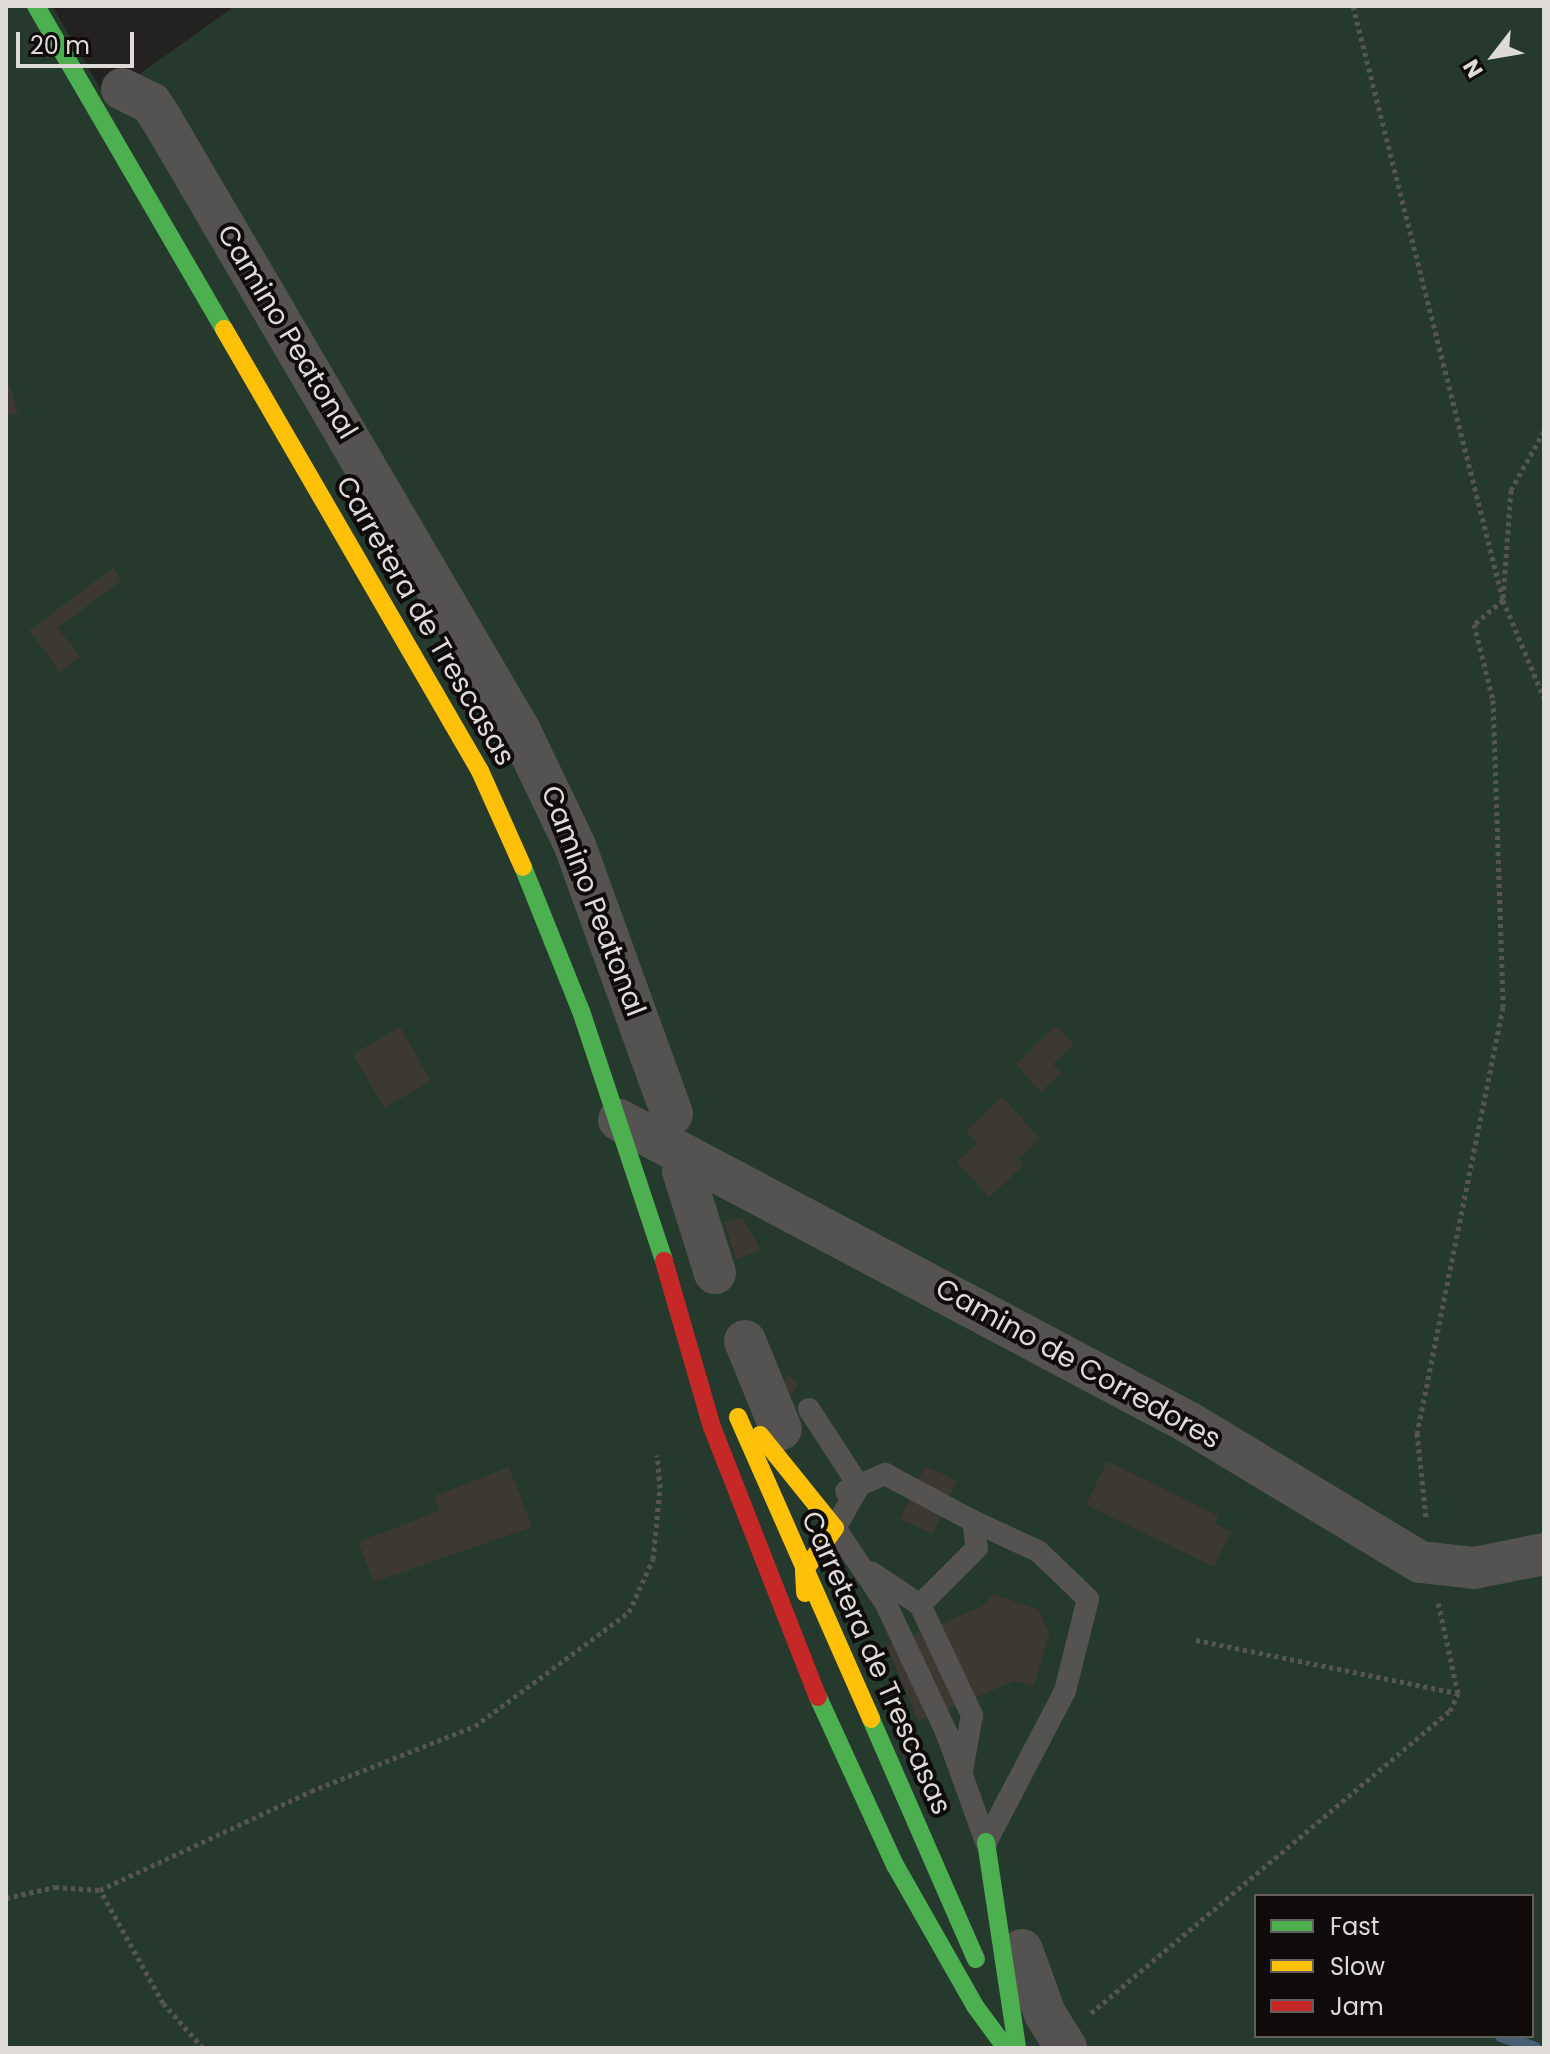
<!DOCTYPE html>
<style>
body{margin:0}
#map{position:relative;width:1550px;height:2054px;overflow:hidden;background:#242220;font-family:Poppins,sans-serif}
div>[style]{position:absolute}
.green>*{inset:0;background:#26392d}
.stream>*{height:12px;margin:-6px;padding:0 6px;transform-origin:6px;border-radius:6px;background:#486075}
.building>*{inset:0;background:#3c3832}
.path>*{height:5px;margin-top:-2.5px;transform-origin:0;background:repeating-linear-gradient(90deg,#555554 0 4px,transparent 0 8px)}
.lane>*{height:22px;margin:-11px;padding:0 11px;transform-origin:11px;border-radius:11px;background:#545352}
.street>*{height:42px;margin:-21px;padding:0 21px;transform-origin:21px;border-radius:21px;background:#545352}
.fast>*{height:18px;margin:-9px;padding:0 9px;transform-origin:9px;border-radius:9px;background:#4caf50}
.slow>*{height:18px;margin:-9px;padding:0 9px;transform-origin:9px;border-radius:9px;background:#ffc107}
.jam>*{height:18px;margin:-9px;padding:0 9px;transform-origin:9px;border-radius:9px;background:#c62828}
span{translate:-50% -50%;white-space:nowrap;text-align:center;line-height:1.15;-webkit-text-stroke:8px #0e0b0a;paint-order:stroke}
.street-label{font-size:28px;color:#dddad8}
.frame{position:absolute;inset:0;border:8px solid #dddad8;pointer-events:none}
.legend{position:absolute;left:1254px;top:1894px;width:280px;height:144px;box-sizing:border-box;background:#0e0b0a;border:2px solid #615e5c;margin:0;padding:10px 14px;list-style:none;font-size:24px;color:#dddad8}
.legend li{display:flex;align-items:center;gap:16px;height:40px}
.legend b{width:40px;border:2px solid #615e5c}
.north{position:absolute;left:1454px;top:16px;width:80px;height:80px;-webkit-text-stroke:6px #0e0b0a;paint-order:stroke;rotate:239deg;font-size:22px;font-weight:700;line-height:32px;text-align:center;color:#dddad8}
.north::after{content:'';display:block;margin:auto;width:28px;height:36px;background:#dddad8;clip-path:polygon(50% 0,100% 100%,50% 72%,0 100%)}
.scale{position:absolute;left:16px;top:32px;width:118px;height:36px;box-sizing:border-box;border:4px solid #dddad8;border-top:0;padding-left:10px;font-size:24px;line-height:28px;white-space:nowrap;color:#dddad8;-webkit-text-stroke:6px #0e0b0a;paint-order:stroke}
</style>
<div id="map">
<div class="green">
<div style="clip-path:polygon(evenodd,6px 6px,52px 6px,106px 98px,235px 6px,1544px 6px,1544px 2048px,6px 2048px,6px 6px,1256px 1896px,1532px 1896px,1532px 2036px,1256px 2036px,1256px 1896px)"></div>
</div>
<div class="stream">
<div style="left:1501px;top:2036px;width:36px;rotate:19deg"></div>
</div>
<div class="building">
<div style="clip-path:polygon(10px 385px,18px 413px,6px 416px,6px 386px)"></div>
<div style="clip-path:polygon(113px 568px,122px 580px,58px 628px,80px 657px,60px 672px,29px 630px)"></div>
<div style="clip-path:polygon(1056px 1025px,1074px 1044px,1053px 1064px,1061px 1073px,1041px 1092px,1016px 1064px)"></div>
<div style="clip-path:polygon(400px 1027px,431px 1081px,384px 1108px,353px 1054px)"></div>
<div style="clip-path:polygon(1002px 1097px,1040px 1138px,1018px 1159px,1024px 1165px,989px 1197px,957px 1162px,977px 1143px,966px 1131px)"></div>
<div style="clip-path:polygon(743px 1218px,761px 1250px,736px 1259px,724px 1222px)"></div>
<div style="clip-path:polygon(787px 1375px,799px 1382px,793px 1394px,781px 1388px)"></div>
<div style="clip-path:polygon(1107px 1461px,1219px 1516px,1215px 1524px,1231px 1532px,1214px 1567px,1086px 1505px)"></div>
<div style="clip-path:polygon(925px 1466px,957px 1480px,933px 1534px,900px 1519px)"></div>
<div style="clip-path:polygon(509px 1467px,532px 1527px,374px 1582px,358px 1542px,439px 1511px,434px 1496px)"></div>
<div style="clip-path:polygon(993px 1594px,1039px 1610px,1049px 1635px,1034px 1686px,1015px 1681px,918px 1721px,887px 1646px,983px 1606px)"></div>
</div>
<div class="path">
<div style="left:1353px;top:6px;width:613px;rotate:75.83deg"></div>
<div style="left:1503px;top:600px;width:38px;rotate:140deg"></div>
<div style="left:1474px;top:624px;width:78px;rotate:76deg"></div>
<div style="left:1493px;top:700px;width:307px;rotate:88.1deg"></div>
<div style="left:1503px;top:1007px;width:435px;rotate:101.4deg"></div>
<div style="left:1417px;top:1433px;width:84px;rotate:83.9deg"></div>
<div style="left:1544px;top:431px;width:68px;rotate:119.2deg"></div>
<div style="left:1511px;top:490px;width:110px;rotate:94.2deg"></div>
<div style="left:1503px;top:600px;width:106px;rotate:67.3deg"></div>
<div style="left:1196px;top:1640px;width:266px;rotate:11.5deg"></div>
<div style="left:6px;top:1898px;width:50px;rotate:-12.7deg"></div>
<div style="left:55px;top:1887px;width:45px;rotate:3.8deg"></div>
<div style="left:1091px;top:2013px;width:469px;rotate:-40.1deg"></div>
<div style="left:1450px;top:1711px;width:20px;rotate:-66deg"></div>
<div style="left:1458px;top:1693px;width:93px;rotate:-102.4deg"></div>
<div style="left:203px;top:2048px;width:60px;rotate:-131.6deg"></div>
<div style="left:163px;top:2003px;width:129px;rotate:-119.1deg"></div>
<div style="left:100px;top:1890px;width:233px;rotate:-25.1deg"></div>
<div style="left:311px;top:1791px;width:176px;rotate:-21.6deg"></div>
<div style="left:475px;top:1726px;width:192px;rotate:-36.5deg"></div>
<div style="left:629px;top:1612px;width:58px;rotate:-65.6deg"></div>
<div style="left:653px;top:1559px;width:71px;rotate:-84.4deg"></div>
<div style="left:660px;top:1488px;width:33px;rotate:-95deg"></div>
</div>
<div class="lane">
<div style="left:809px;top:1409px;width:92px;rotate:57deg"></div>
<div style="left:859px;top:1486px;width:48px;rotate:119.7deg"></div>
<div style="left:835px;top:1528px;width:89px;rotate:56deg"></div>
<div style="left:885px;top:1602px;width:146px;rotate:64.8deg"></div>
<div style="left:947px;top:1734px;width:115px;rotate:70.1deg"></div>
<div style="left:846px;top:1491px;width:43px;rotate:-23.6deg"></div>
<div style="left:885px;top:1474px;width:100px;rotate:28.1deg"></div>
<div style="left:973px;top:1521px;width:27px;rotate:82deg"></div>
<div style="left:977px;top:1548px;width:81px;rotate:135deg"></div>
<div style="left:973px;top:1521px;width:72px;rotate:24.8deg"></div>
<div style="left:1038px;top:1551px;width:69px;rotate:43.8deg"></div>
<div style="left:1088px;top:1599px;width:95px;rotate:104deg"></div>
<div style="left:1065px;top:1691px;width:170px;rotate:117.6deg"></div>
<div style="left:871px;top:1572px;width:59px;rotate:34deg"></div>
<div style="left:920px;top:1605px;width:122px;rotate:64.7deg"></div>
<div style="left:972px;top:1715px;width:57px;rotate:100.1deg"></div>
</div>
<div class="street">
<div style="left:122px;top:89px;width:32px;rotate:26deg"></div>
<div style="left:151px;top:103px;width:20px;rotate:57deg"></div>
<div style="left:162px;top:120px;width:708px;rotate:59.63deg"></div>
<div style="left:520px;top:731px;width:127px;rotate:64.4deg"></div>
<div style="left:575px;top:846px;width:285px;rotate:70.1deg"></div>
<div style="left:619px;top:1120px;width:644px;rotate:27.96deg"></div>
<div style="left:1188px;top:1422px;width:271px;rotate:31.1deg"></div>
<div style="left:1420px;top:1562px;width:54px;rotate:6.3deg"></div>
<div style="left:1474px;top:1568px;width:71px;rotate:-11.3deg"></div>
<div style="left:683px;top:1171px;width:107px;rotate:72.6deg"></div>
<div style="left:745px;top:1341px;width:95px;rotate:67.8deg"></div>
<div style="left:1022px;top:1950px;width:68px;rotate:70.2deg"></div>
<div style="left:1045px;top:2014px;width:40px;rotate:58deg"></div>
</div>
<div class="fast">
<div style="left:36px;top:6px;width:374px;rotate:59.8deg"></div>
<div style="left:523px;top:867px;width:155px;rotate:68.1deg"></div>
<div style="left:581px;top:1011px;width:263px;rotate:71.6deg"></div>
<div style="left:818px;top:1697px;width:185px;rotate:65.4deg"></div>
<div style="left:895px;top:1865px;width:162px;rotate:60.4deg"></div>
<div style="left:975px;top:2006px;width:52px;rotate:53.6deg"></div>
<div style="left:871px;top:1719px;width:262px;rotate:66.4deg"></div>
<div style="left:986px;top:1842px;width:208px;rotate:81.4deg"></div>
</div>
<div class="slow">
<div style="left:224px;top:329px;width:511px;rotate:59.92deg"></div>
<div style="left:480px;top:771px;width:105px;rotate:65.9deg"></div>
<div style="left:738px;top:1417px;width:330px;rotate:66.2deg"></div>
<div style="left:760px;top:1435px;width:119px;rotate:51.1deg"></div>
<div style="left:835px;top:1528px;width:53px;rotate:125.8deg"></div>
<div style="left:804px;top:1571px;width:22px;rotate:87deg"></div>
</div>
<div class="jam">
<div style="left:664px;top:1261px;width:173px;rotate:73.9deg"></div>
<div style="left:712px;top:1427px;width:290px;rotate:68.6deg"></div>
</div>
<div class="street-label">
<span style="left:287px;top:332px;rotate:59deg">Camino Peatonal</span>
<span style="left:425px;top:621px;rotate:60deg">Carretera de Trescasas</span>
<span style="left:593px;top:901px;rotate:69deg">Camino Peatonal</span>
<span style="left:1078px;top:1364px;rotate:29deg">Camino de Corredores</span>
<span style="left:876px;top:1663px;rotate:66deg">Carretera de Trescasas</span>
</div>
<div class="frame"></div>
<ul class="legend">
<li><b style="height:10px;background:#4caf50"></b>Fast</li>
<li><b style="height:10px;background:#ffc107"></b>Slow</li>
<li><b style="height:10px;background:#c62828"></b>Jam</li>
</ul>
<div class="north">N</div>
<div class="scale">20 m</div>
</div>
